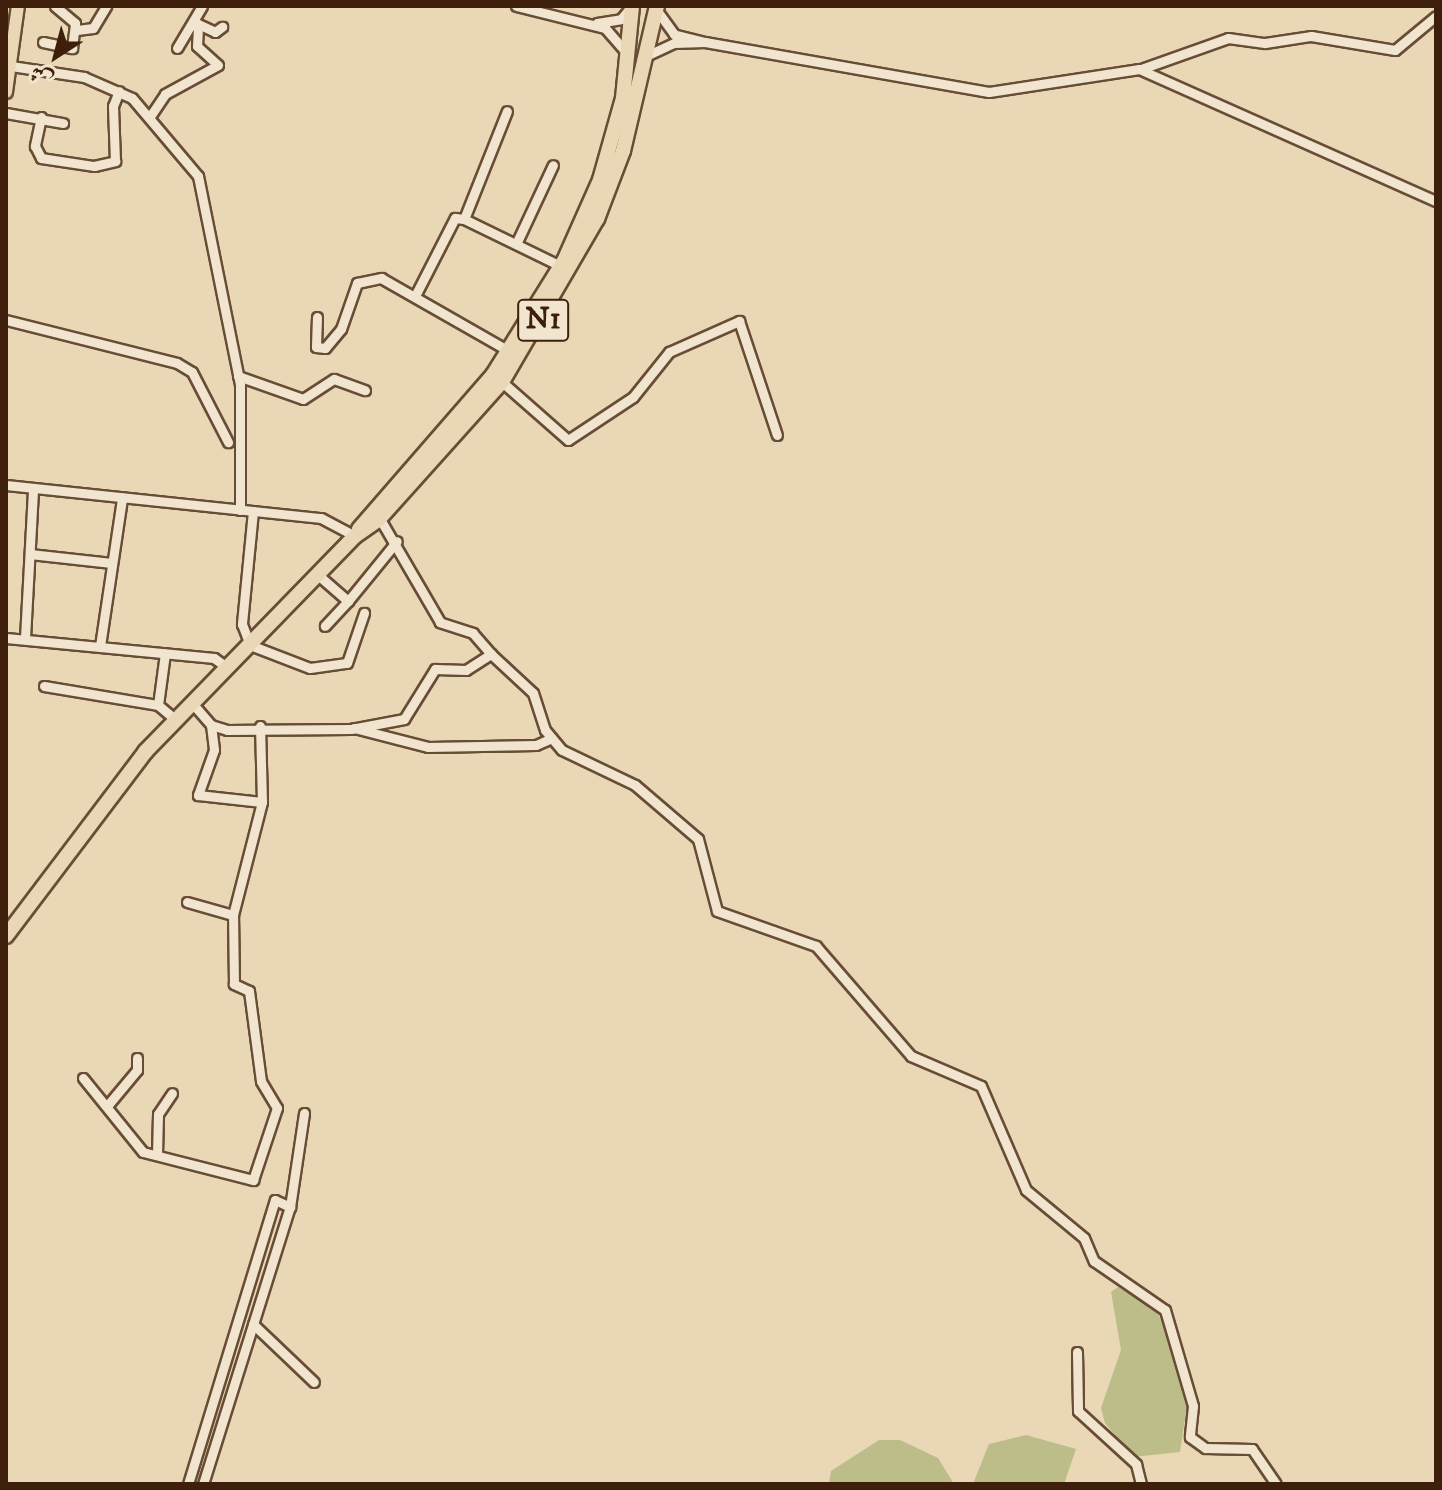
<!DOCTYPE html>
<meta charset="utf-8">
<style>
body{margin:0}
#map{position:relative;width:1442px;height:1490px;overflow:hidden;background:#e9d7b5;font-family:"IM FELL DW Pica",Amiri,serif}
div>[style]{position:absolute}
.green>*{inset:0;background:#bcbd89}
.roads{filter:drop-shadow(2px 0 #684d36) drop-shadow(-2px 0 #684d36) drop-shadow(0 2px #684d36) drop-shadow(0 -2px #684d36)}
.minor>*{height:9px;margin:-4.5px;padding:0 4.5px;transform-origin:4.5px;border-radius:4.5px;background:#f1e5cf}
.major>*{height:12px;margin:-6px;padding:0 6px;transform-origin:6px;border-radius:6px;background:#e9d7b5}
.highway>*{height:14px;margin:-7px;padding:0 7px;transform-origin:7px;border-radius:7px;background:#e9d7b5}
span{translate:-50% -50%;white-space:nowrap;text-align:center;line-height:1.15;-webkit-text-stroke:6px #f1e5cf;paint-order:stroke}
.shield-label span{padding:2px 6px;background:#f1e5cf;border:2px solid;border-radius:6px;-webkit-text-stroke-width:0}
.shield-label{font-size:30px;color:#3d1f0c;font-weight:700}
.frame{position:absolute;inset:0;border:8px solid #3d1f0c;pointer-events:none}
.north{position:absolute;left:16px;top:16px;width:80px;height:80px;-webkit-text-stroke:6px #f1e5cf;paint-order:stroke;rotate:216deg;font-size:22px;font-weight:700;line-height:32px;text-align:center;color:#3d1f0c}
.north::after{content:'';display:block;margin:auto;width:28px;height:36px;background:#3d1f0c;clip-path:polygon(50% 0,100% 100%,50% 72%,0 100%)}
</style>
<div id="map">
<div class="green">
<div style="clip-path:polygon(1118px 1287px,1154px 1307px,1172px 1340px,1187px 1405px,1180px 1452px,1133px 1457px,1105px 1423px,1101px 1408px,1121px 1350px,1111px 1292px)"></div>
<div style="clip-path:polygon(1026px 1435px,1076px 1449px,1064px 1484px,973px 1484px,989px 1444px)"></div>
<div style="clip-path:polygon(879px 1440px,900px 1440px,938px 1458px,954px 1484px,829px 1484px,831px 1471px)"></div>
</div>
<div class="roads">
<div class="minor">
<div style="left:516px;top:6px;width:92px;rotate:13.9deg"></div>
<div style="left:605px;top:28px;width:30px;rotate:49deg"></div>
<div style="left:196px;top:23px;width:21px;rotate:25deg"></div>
<div style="left:215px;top:32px;width:9px;rotate:-36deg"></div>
<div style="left:597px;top:23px;width:24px;rotate:-9deg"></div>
<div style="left:621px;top:19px;width:16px;rotate:-50deg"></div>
<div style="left:77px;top:30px;width:16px;rotate:-7deg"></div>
<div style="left:93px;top:28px;width:26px;rotate:-59deg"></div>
<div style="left:43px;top:42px;width:30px;rotate:12deg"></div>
<div style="left:72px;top:48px;width:25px;rotate:-83deg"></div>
<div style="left:75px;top:23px;width:26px;rotate:-140deg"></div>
<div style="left:705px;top:42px;width:288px;rotate:10deg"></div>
<div style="left:989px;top:92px;width:152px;rotate:-8.7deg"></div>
<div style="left:1139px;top:69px;width:325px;rotate:24deg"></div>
<div style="left:177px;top:48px;width:49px;rotate:-59.2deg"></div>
<div style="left:648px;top:55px;width:29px;rotate:-25deg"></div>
<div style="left:674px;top:43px;width:31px;rotate:-2deg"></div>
<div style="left:705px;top:42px;width:32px;rotate:-166deg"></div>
<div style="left:674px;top:34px;width:29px;rotate:-126deg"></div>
<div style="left:11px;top:66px;width:74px;rotate:8.6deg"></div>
<div style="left:84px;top:77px;width:52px;rotate:23.6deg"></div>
<div style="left:132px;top:98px;width:102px;rotate:49.8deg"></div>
<div style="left:198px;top:176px;width:213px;rotate:78.6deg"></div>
<div style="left:240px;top:385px;width:125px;rotate:90deg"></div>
<div style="left:1141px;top:69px;width:92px;rotate:-19.6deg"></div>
<div style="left:1228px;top:38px;width:37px;rotate:8deg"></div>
<div style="left:1265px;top:43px;width:47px;rotate:-8.7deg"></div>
<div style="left:1311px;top:36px;width:85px;rotate:9.5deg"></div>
<div style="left:1395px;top:50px;width:53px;rotate:-39.7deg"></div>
<div style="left:6px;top:113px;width:58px;rotate:10deg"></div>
<div style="left:151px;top:115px;width:25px;rotate:-56deg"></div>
<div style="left:165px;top:94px;width:60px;rotate:-28.7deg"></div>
<div style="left:218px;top:65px;width:28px;rotate:-138deg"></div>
<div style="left:197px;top:46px;width:22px;rotate:-87deg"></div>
<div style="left:41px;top:117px;width:30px;rotate:102deg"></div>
<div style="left:35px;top:146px;width:13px;rotate:63deg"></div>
<div style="left:41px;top:158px;width:54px;rotate:8.6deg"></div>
<div style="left:94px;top:166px;width:22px;rotate:-13deg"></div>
<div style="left:115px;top:161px;width:55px;rotate:-92.1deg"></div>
<div style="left:113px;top:106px;width:16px;rotate:-68deg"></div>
<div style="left:464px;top:219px;width:108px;rotate:25.9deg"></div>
<div style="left:516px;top:244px;width:87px;rotate:-64.9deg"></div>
<div style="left:415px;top:296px;width:88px;rotate:-62.9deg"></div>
<div style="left:455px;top:218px;width:9px;rotate:6deg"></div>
<div style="left:464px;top:219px;width:116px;rotate:-68.3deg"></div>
<div style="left:317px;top:317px;width:30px;rotate:92deg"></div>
<div style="left:316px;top:347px;width:9px;rotate:6deg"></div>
<div style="left:325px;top:348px;width:25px;rotate:-50deg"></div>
<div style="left:341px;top:329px;width:49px;rotate:-70.8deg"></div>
<div style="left:357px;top:283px;width:25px;rotate:-12deg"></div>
<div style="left:381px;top:278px;width:147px;rotate:29.7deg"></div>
<div style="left:6px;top:320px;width:176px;rotate:14.1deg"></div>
<div style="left:177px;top:363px;width:17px;rotate:31deg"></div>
<div style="left:192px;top:372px;width:79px;rotate:62.8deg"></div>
<div style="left:238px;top:376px;width:69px;rotate:19.5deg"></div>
<div style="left:303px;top:399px;width:37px;rotate:-33deg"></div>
<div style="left:334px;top:379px;width:33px;rotate:20deg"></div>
<div style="left:502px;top:382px;width:88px;rotate:41.3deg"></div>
<div style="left:568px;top:440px;width:78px;rotate:-33.5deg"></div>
<div style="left:633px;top:397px;width:58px;rotate:-51.3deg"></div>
<div style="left:669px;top:352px;width:77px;rotate:-23.9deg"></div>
<div style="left:739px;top:321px;width:120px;rotate:71.6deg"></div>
<div style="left:6px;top:485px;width:317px;rotate:6deg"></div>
<div style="left:321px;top:518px;width:38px;rotate:28deg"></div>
<div style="left:253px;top:511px;width:114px;rotate:95.6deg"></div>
<div style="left:242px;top:624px;width:22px;rotate:69deg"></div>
<div style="left:250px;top:645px;width:64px;rotate:21deg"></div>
<div style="left:310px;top:668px;width:37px;rotate:-8deg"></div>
<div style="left:347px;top:663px;width:53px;rotate:-71.2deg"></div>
<div style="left:30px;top:554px;width:82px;rotate:6.3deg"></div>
<div style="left:318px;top:575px;width:40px;rotate:41deg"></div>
<div style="left:348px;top:601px;width:34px;rotate:133deg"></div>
<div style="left:348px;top:601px;width:77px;rotate:-50.8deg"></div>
<div style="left:6px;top:638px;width:209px;rotate:5.5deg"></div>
<div style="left:214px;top:658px;width:17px;rotate:36deg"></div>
<div style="left:25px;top:638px;width:150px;rotate:-86.9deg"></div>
<div style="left:100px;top:646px;width:150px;rotate:-81.5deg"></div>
<div style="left:491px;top:654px;width:57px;rotate:42.9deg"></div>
<div style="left:533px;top:693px;width:39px;rotate:72deg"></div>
<div style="left:545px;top:730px;width:26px;rotate:50deg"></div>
<div style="left:562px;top:750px;width:81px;rotate:25.6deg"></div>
<div style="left:635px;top:785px;width:83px;rotate:40.6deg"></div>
<div style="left:698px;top:839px;width:74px;rotate:75.2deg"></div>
<div style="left:717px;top:911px;width:105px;rotate:19.5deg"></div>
<div style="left:816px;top:946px;width:145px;rotate:49.2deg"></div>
<div style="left:911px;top:1056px;width:76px;rotate:23.2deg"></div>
<div style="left:981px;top:1086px;width:113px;rotate:66.6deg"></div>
<div style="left:1026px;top:1190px;width:75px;rotate:39.6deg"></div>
<div style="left:1084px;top:1238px;width:25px;rotate:67deg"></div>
<div style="left:1094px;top:1261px;width:86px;rotate:34.6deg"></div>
<div style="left:1165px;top:1310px;width:100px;rotate:73.7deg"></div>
<div style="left:1193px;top:1406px;width:31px;rotate:96deg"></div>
<div style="left:1190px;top:1437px;width:19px;rotate:36deg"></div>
<div style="left:1205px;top:1448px;width:47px;rotate:1.2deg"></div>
<div style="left:1252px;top:1449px;width:42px;rotate:55.6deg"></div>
<div style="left:44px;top:686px;width:116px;rotate:9.5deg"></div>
<div style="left:158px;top:705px;width:23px;rotate:40deg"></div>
<div style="left:192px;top:703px;width:29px;rotate:49deg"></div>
<div style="left:211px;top:725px;width:17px;rotate:17deg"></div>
<div style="left:227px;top:730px;width:124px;rotate:-0.5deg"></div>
<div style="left:351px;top:729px;width:54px;rotate:-10.7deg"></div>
<div style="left:404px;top:719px;width:59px;rotate:-58.2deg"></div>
<div style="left:435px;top:669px;width:31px;rotate:2deg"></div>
<div style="left:466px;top:670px;width:30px;rotate:-33deg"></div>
<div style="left:491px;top:654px;width:28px;rotate:-131deg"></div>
<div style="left:473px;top:633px;width:35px;rotate:-162deg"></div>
<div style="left:440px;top:622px;width:119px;rotate:-120.2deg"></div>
<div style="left:158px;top:705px;width:52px;rotate:-82.3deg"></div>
<div style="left:211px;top:725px;width:25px;rotate:83deg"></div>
<div style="left:214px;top:750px;width:48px;rotate:109.6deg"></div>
<div style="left:198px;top:795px;width:64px;rotate:6.2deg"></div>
<div style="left:354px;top:728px;width:76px;rotate:14.4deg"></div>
<div style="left:428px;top:747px;width:108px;rotate:-1.1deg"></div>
<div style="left:536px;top:745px;width:17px;rotate:-24deg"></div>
<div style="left:187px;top:902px;width:48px;rotate:15.8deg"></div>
<div style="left:233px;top:915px;width:117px;rotate:-75.6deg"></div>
<div style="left:262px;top:802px;width:76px;rotate:-91.5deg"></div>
<div style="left:83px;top:1078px;width:95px;rotate:51deg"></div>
<div style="left:143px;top:1152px;width:114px;rotate:14.3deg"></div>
<div style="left:253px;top:1180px;width:76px;rotate:-71.6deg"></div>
<div style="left:277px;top:1108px;width:31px;rotate:-121deg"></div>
<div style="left:261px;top:1081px;width:91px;rotate:-97.6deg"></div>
<div style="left:249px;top:991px;width:17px;rotate:-155deg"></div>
<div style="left:234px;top:984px;width:69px;rotate:-90.8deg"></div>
<div style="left:107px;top:1106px;width:47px;rotate:-50.2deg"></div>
<div style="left:137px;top:1070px;width:12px;rotate:-90deg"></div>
<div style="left:157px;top:1155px;width:41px;rotate:-88.6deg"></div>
<div style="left:158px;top:1114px;width:25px;rotate:-56deg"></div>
<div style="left:253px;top:1324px;width:84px;rotate:43.6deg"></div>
<div style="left:1077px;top:1352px;width:59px;rotate:89deg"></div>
<div style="left:1078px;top:1411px;width:79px;rotate:42.4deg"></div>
<div style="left:1136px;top:1464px;width:21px;rotate:76deg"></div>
<div style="left:188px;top:1484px;width:297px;rotate:-73deg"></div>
<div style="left:275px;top:1200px;width:17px;rotate:25deg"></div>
<div style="left:203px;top:1484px;width:290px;rotate:-72.6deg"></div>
<div style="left:290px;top:1207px;width:95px;rotate:-81.5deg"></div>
</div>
<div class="major">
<div style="left:6px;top:92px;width:87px;rotate:-82.1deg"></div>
</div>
<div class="highway">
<div style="left:359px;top:529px;width:204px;rotate:-49deg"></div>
<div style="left:493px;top:375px;width:134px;rotate:-58.1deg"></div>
<div style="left:564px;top:261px;width:89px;rotate:-66deg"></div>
<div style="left:600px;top:180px;width:85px;rotate:-74.3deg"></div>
<div style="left:623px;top:98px;width:92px;rotate:-84.4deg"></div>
<div style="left:6px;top:936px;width:231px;rotate:-52.9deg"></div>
<div style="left:145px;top:752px;width:301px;rotate:-45.8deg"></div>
<div style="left:355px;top:536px;width:28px;rotate:-35deg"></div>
<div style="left:378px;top:520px;width:186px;rotate:-48.1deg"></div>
<div style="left:502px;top:382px;width:189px;rotate:-59.8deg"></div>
<div style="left:597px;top:219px;width:73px;rotate:-69.1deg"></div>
<div style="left:623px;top:151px;width:149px;rotate:-76.8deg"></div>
</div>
</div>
<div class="shield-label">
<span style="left:543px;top:320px">N1</span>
</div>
<div class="frame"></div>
<div class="north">ش</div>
</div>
